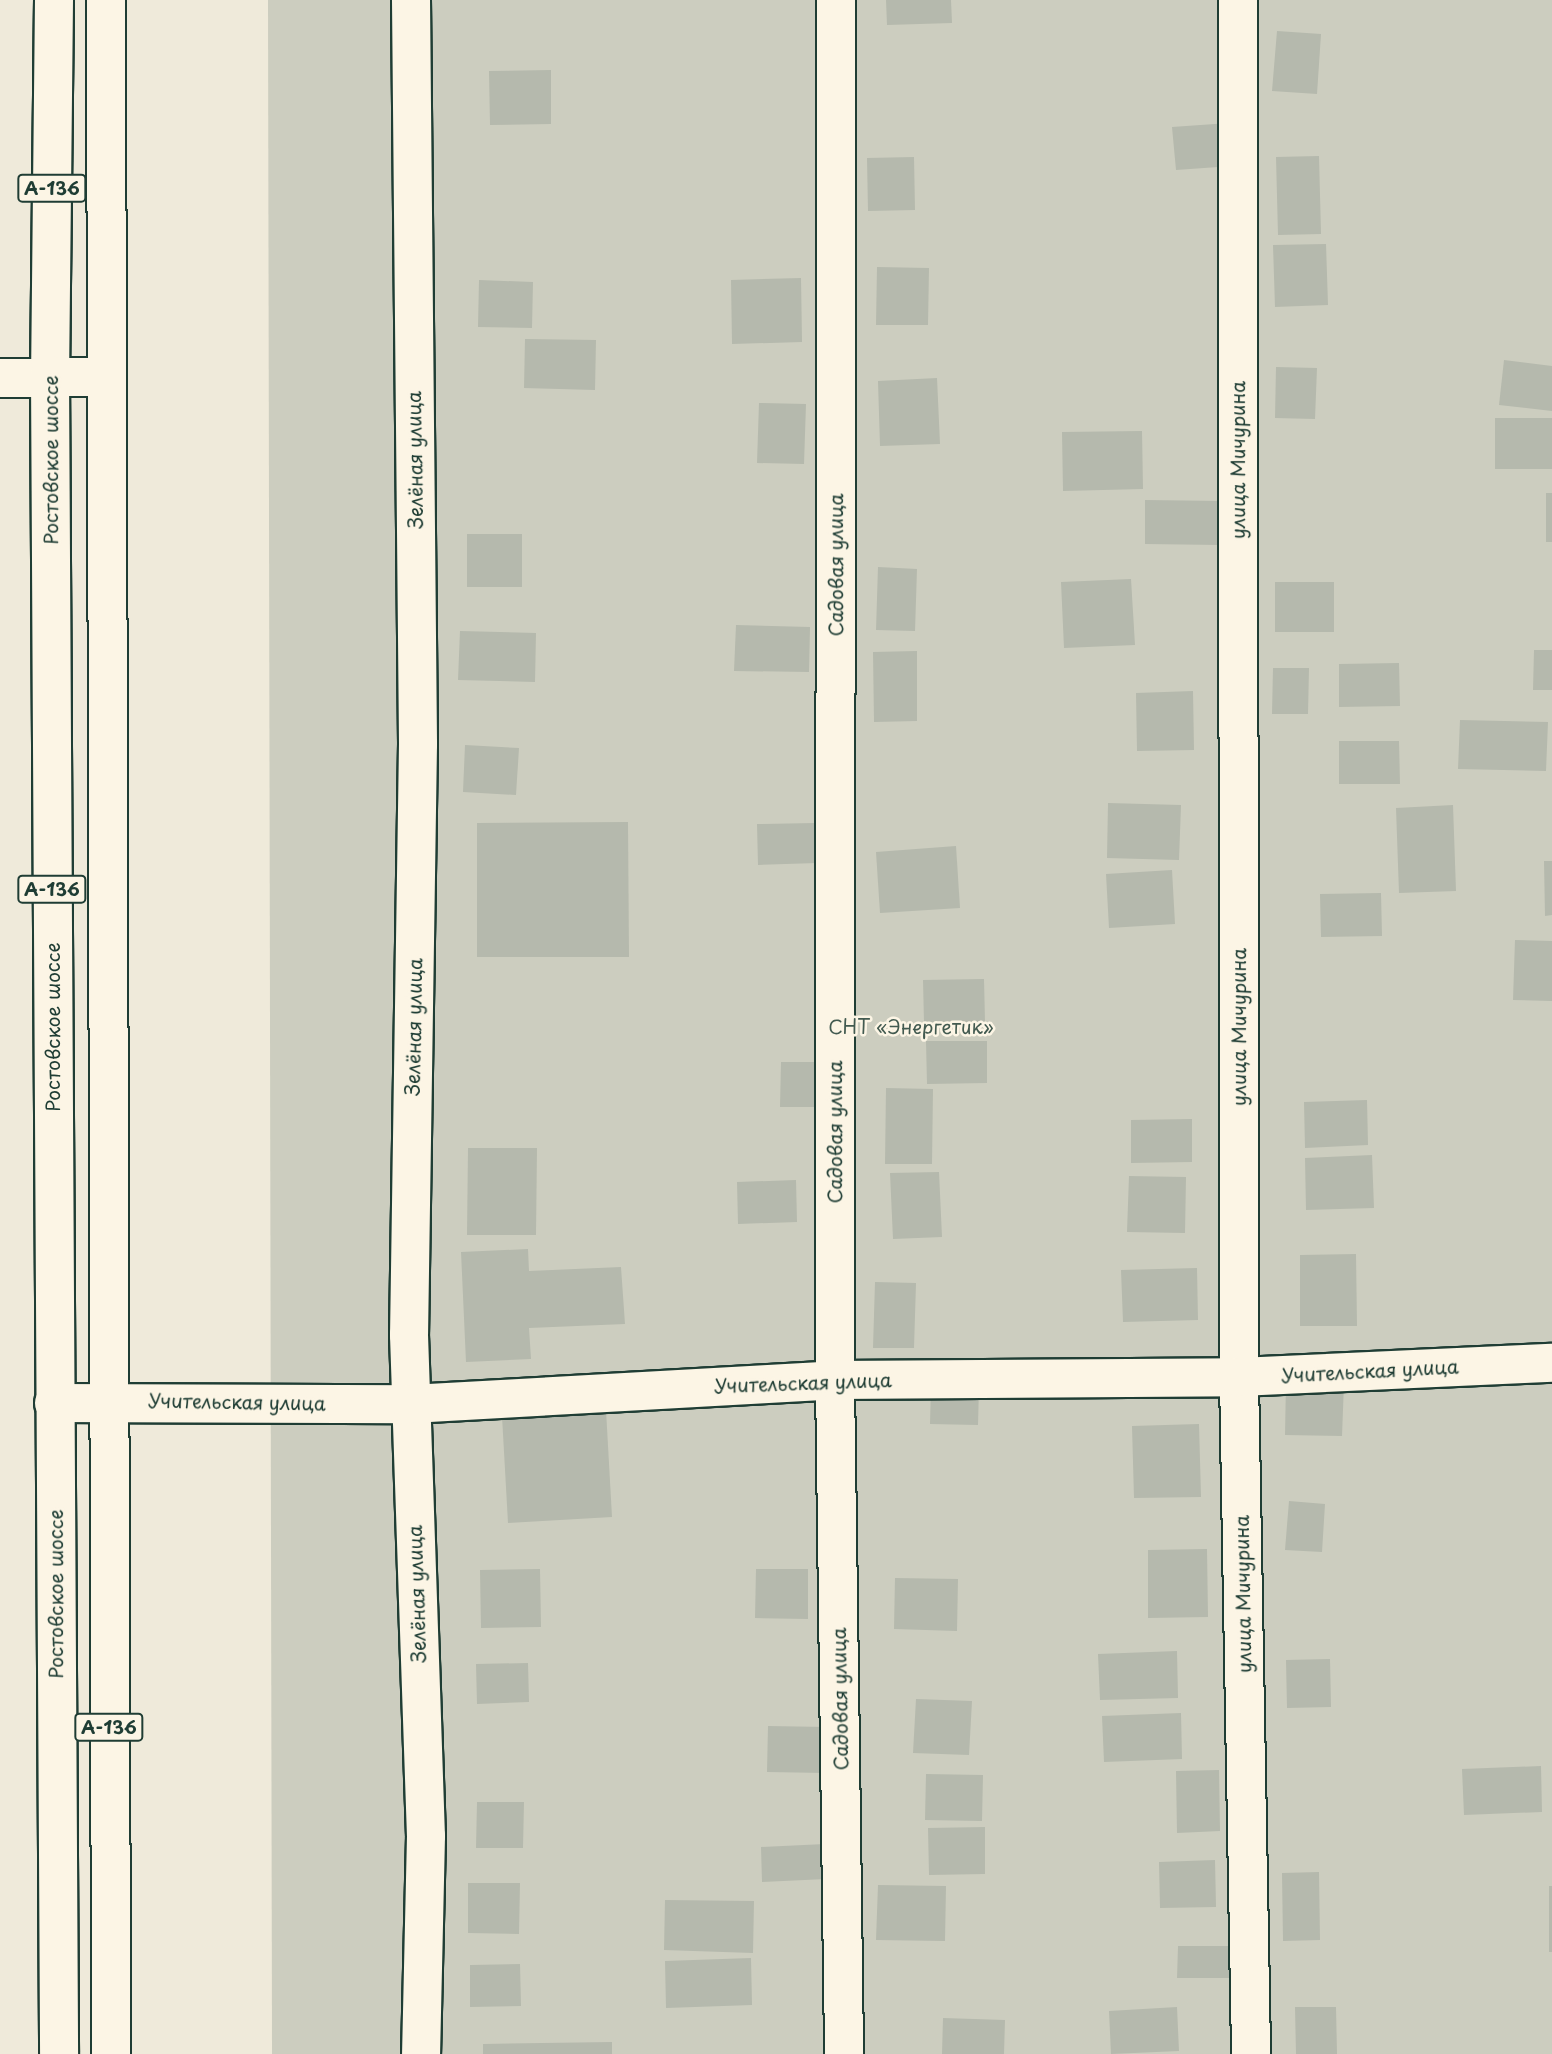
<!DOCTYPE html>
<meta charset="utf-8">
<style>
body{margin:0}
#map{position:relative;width:1552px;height:2054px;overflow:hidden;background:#efeada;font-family:"Playpen Sans",sans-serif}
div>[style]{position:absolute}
.green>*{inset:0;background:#cccdbf}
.building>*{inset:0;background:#b5b9ad}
.roads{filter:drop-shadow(2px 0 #1f3d34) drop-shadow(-2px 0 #1f3d34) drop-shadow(0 2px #1f3d34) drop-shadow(0 -2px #1f3d34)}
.minor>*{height:38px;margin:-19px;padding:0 19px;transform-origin:19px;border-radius:19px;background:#fcf5e5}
.highway>*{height:38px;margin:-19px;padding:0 19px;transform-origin:19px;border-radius:19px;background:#fcf5e5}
span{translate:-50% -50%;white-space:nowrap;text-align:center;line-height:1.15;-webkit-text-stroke:5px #fcf5e5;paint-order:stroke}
.shield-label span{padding:2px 5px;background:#fcf5e5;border:2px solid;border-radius:5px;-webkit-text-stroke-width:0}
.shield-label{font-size:18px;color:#1f3d34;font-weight:700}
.street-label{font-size:19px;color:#1f3d34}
.park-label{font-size:19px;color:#425a50}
</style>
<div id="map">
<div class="green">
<div style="clip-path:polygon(268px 0,1552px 0,1552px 2054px,272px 2054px)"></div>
</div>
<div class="building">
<div style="clip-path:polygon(886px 0,951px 0,952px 23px,887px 25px)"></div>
<div style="clip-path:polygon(1277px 31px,1321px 34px,1317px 94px,1272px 91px)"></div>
<div style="clip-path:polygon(551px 70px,551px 124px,490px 125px,489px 71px)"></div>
<div style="clip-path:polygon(1229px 123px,1232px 166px,1176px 170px,1172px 127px)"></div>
<div style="clip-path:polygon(1319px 156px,1321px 234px,1278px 235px,1276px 157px)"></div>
<div style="clip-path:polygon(914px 157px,915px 210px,868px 211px,867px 158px)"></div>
<div style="clip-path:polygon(1326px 244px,1328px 305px,1275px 307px,1273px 245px)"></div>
<div style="clip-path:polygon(877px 267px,929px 268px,928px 325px,876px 325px)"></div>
<div style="clip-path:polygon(801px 278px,802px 342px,732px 344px,731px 280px)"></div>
<div style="clip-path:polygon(479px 280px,533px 282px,532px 328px,478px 327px)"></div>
<div style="clip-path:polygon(525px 339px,596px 340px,595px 390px,524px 388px)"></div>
<div style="clip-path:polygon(1504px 360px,1552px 366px,1552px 411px,1499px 405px)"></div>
<div style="clip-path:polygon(1276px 367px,1317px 368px,1315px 419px,1275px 418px)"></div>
<div style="clip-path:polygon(937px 378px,940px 444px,880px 446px,878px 381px)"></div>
<div style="clip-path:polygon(759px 403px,806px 404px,804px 464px,757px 463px)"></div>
<div style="clip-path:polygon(1495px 418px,1552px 418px,1552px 469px,1495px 469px)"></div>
<div style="clip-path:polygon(1142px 431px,1143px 489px,1063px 491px,1062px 432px)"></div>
<div style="clip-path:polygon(1546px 493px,1552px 493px,1552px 542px,1546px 542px)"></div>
<div style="clip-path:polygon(1145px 500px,1221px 501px,1220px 545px,1145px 544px)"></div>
<div style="clip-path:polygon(467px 534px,522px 534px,522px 587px,467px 587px)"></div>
<div style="clip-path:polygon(878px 567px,917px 569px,915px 631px,876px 630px)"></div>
<div style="clip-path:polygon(1131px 579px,1135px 645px,1064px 648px,1061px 582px)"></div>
<div style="clip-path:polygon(1275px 582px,1334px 582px,1334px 632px,1275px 632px)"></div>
<div style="clip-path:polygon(736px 625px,810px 627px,809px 672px,734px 671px)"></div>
<div style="clip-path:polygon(460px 631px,536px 633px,535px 682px,458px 680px)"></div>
<div style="clip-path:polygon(1534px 650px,1552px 650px,1552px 690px,1533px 690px)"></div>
<div style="clip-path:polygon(917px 651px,917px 721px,874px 722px,873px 652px)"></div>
<div style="clip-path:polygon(1399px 663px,1400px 706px,1339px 707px,1339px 664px)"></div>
<div style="clip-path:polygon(1273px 668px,1309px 668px,1308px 714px,1272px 714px)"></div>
<div style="clip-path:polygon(1193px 691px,1194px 750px,1137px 751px,1136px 693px)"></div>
<div style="clip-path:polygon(1460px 720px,1548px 722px,1546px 771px,1458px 769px)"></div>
<div style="clip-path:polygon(1339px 741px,1399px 741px,1400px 784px,1339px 784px)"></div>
<div style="clip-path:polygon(465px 745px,519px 748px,516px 795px,463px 792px)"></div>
<div style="clip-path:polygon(1108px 803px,1181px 805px,1179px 860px,1107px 858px)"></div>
<div style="clip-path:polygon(1453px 805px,1456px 891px,1399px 893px,1396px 808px)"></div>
<div style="clip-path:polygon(628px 822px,629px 957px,477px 957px,477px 823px)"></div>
<div style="clip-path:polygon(815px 823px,817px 863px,758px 865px,757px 824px)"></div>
<div style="clip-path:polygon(956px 846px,960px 908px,880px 913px,876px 852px)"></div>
<div style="clip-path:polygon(1544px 861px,1552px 861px,1552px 915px,1545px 916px)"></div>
<div style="clip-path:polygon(1172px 870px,1175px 924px,1109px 928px,1106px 874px)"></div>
<div style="clip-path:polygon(1381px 893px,1382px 936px,1321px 937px,1320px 894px)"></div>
<div style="clip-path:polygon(1515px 940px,1552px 941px,1552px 1001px,1513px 1000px)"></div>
<div style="clip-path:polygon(984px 979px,985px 1022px,924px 1022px,923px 980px)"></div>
<div style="clip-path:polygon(926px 1041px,987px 1041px,987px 1083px,927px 1084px)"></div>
<div style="clip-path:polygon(781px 1062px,822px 1062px,822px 1107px,780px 1107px)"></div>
<div style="clip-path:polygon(886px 1088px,933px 1089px,932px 1164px,885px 1164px)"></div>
<div style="clip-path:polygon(1367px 1100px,1368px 1145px,1305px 1148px,1304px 1102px)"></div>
<div style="clip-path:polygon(1192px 1119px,1192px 1162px,1131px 1163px,1131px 1120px)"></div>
<div style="clip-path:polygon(468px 1148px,537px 1148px,536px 1235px,467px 1235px)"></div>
<div style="clip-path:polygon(1372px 1155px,1374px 1208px,1306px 1210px,1305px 1158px)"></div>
<div style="clip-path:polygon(939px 1172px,942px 1237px,893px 1239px,890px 1173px)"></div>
<div style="clip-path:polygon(1129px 1176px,1186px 1177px,1185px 1233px,1127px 1232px)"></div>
<div style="clip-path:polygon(796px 1180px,797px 1222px,738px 1224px,737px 1182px)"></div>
<div style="clip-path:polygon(528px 1249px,529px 1271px,621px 1267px,625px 1324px,529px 1328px,531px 1359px,466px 1362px,461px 1252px)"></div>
<div style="clip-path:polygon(1356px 1254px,1357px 1326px,1300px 1326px,1300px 1255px)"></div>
<div style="clip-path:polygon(1197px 1268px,1198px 1320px,1123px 1322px,1121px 1270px)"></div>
<div style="clip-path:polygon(875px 1282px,916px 1283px,914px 1348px,873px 1348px)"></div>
<div style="clip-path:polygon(1286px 1382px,1344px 1383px,1342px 1436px,1285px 1435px)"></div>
<div style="clip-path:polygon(931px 1386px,979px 1387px,978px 1425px,930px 1424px)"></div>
<div style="clip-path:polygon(606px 1410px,612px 1517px,508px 1523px,502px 1416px)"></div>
<div style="clip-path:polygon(1199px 1424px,1201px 1497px,1134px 1498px,1132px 1426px)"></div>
<div style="clip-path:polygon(1289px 1501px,1325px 1504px,1322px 1552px,1285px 1550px)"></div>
<div style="clip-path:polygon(1207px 1549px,1208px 1617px,1148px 1618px,1148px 1550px)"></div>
<div style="clip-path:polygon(540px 1569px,541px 1627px,481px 1628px,480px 1570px)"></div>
<div style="clip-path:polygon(756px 1569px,808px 1569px,808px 1619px,755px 1618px)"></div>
<div style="clip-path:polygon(895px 1578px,958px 1579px,957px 1631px,894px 1629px)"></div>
<div style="clip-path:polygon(1177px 1651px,1178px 1698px,1100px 1700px,1098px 1654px)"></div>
<div style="clip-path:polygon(1330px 1659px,1331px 1707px,1287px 1708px,1286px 1660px)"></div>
<div style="clip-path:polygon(528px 1663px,529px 1702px,477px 1704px,476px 1664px)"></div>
<div style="clip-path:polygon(916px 1699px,972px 1701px,969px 1755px,913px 1753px)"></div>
<div style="clip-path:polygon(1181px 1713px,1182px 1759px,1104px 1762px,1102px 1716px)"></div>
<div style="clip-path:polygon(768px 1726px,827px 1727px,826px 1773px,767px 1772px)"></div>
<div style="clip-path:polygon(1541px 1766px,1542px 1812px,1464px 1815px,1462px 1769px)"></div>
<div style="clip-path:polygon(1219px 1770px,1220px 1831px,1177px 1833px,1176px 1771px)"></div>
<div style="clip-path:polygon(926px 1774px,983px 1775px,982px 1821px,925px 1820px)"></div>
<div style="clip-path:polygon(477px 1802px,524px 1802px,523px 1848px,476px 1848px)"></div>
<div style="clip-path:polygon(985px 1827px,985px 1874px,929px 1875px,928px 1828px)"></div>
<div style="clip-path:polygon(825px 1844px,826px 1879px,762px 1882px,761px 1847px)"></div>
<div style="clip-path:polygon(1215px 1860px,1216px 1907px,1160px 1908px,1159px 1862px)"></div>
<div style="clip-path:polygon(1319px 1872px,1320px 1940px,1283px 1941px,1282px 1873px)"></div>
<div style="clip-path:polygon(468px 1883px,520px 1883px,519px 1934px,468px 1933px)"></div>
<div style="clip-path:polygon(878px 1885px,946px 1886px,945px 1941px,876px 1940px)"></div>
<div style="clip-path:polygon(1549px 1886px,1552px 1886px,1552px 1952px,1549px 1952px)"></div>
<div style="clip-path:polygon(665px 1900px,754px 1901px,753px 1953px,664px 1950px)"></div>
<div style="clip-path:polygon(1178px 1946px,1235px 1946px,1235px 1978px,1177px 1978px)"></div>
<div style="clip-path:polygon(751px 1958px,752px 2005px,666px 2008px,665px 1961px)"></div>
<div style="clip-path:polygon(520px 1964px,521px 2006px,470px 2007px,470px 1965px)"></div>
<div style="clip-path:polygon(1177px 2007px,1179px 2051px,1111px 2054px,1109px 2011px)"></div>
<div style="clip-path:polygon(1295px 2007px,1336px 2007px,1337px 2054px,1296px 2054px)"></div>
<div style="clip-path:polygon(943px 2018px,1005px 2020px,1004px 2054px,942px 2054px)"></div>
<div style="clip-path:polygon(612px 2042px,612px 2054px,483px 2054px,483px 2044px)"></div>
</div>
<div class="roads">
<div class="minor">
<div style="left:411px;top:0;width:744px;rotate:89.46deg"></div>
<div style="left:418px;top:744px;width:591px;rotate:90.87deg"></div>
<div style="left:409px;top:1335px;width:501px;rotate:88.06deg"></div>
<div style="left:426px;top:1836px;width:218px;rotate:91.3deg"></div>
<div style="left:836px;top:0;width:1380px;rotate:90.04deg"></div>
<div style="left:835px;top:1380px;width:674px;rotate:89.23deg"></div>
<div style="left:1238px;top:0;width:1377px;rotate:89.96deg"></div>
<div style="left:1239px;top:1377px;width:677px;rotate:88.98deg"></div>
<div style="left:0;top:378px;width:106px;rotate:-0.5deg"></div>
<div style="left:54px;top:1403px;width:357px;rotate:0.2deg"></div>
<div style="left:411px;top:1404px;width:425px;rotate:-3.2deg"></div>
<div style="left:835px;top:1380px;width:404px;rotate:-0.4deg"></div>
<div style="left:1239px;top:1377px;width:313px;rotate:-2.6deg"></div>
</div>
<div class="highway">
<div style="left:54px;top:0;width:375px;rotate:90.6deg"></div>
<div style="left:50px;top:375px;width:1679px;rotate:89.69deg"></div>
<div style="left:106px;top:0;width:2054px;rotate:89.86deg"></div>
</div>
</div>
<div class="shield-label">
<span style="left:52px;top:188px">А-136</span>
<span style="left:52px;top:889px">А-136</span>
<span style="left:109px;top:1727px">А-136</span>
</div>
<div class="street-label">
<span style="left:51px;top:460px;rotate:-90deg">Ростовское шоссе</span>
<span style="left:415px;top:460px;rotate:-91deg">Зелёная улица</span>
<span style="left:1238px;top:460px;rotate:-90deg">улица Мичурина</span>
<span style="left:836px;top:565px;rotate:-90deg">Садовая улица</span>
<span style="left:53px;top:1027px;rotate:-90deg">Ростовское шоссе</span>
<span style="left:414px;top:1027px;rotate:-89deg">Зелёная улица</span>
<span style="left:1239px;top:1027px;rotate:-90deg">улица Мичурина</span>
<span style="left:835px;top:1132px;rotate:-90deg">Садовая улица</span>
<span style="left:1370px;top:1371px;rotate:-3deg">Учительская улица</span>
<span style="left:803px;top:1383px;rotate:-2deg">Учительская улица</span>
<span style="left:237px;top:1402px;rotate:1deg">Учительская улица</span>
<span style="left:56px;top:1594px;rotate:-90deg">Ростовское шоссе</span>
<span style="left:417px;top:1594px;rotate:-92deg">Зелёная улица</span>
<span style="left:1243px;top:1594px;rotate:-91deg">улица Мичурина</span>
<span style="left:840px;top:1699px;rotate:-91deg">Садовая улица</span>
</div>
<div class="park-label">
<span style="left:911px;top:1027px">СНТ «Энергетик»</span>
</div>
</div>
